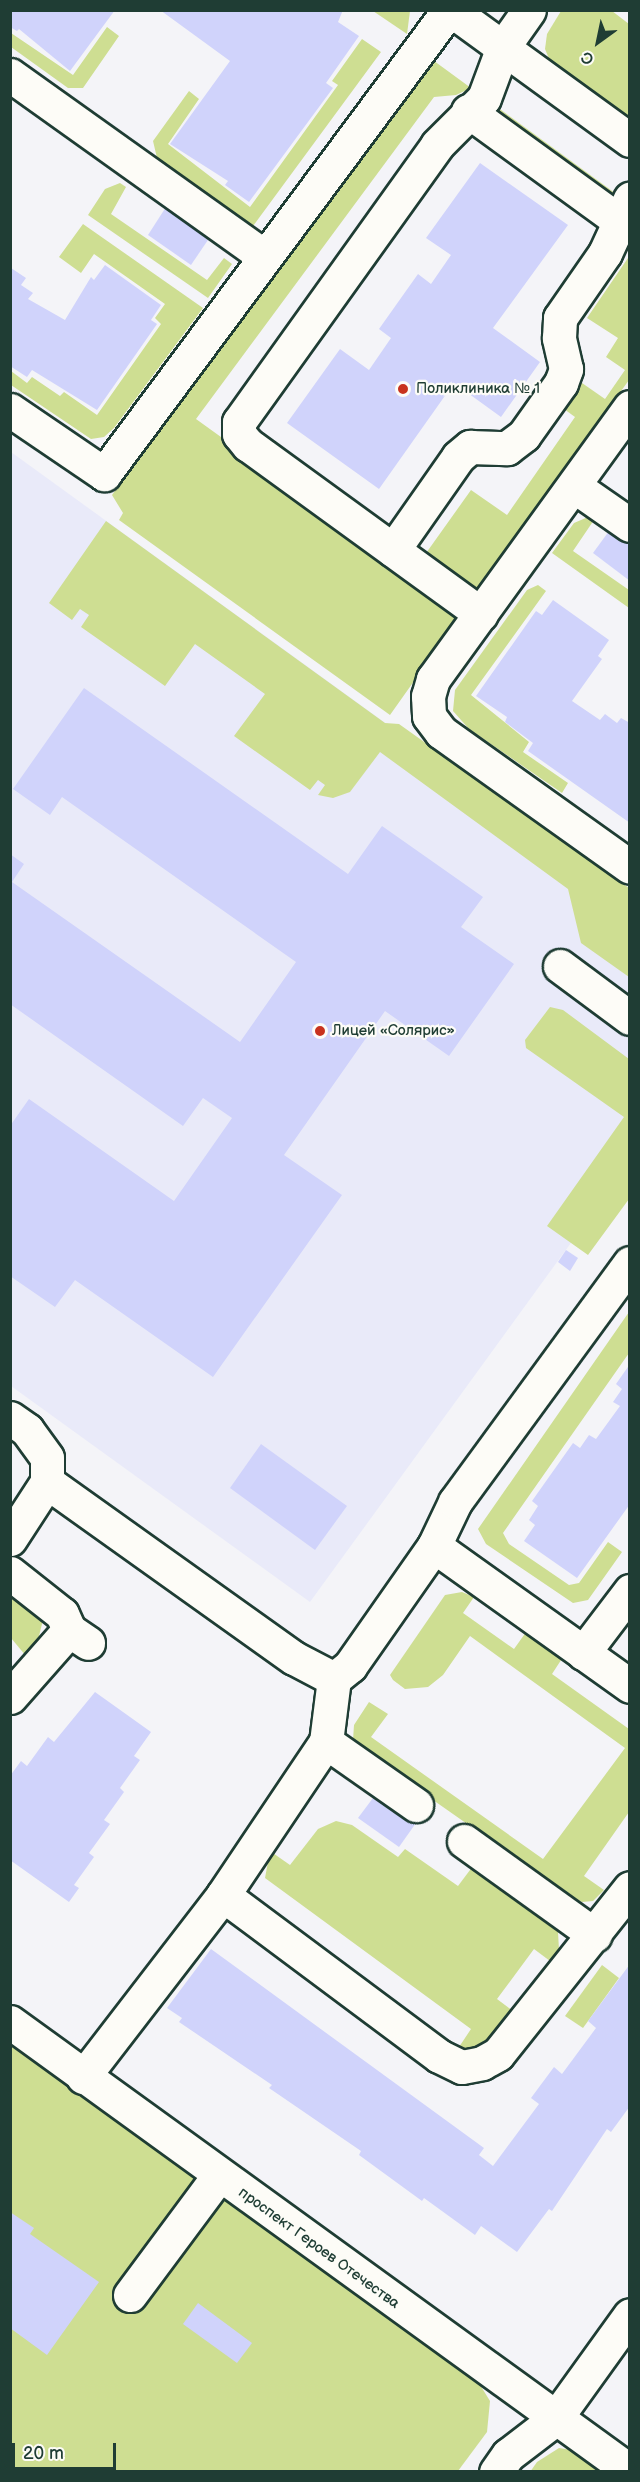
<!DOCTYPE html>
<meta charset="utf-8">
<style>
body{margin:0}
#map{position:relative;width:640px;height:2482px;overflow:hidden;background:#f4f4f8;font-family:"Balsamiq Sans",sans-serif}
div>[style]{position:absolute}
.built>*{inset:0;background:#e9eaf9}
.green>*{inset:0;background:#cede92}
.building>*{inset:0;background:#d0d3fb}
.roads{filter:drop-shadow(2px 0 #1f3d34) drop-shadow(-2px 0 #1f3d34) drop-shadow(0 2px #1f3d34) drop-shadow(0 -2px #1f3d34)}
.minor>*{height:33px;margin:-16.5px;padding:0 16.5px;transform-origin:16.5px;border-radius:16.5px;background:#fdfcf7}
.dots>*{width:16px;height:16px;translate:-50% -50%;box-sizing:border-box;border:3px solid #fdfcf7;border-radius:50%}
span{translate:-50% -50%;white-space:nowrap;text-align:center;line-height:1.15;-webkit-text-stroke:4.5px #fdfcf7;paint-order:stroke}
.poi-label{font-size:15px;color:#1f3d34}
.left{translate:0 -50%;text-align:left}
.street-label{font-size:15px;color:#1f3d34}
.frame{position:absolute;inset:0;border:12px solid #1f3d34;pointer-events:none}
.north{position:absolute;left:568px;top:12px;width:60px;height:60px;-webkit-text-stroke:4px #fdfcf7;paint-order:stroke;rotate:213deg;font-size:16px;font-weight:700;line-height:24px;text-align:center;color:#1f3d34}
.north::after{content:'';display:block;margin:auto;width:21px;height:27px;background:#1f3d34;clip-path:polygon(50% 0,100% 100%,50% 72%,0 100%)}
.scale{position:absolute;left:12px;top:2443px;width:104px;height:27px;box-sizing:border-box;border:3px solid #1f3d34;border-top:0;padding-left:8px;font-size:18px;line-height:21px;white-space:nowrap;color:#1f3d34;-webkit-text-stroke:4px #fdfcf7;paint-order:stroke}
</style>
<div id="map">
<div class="built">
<div style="clip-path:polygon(11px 452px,630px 900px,629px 1163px,310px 1602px,11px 1386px)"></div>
</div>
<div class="green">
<div style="clip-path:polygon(373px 11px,410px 11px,407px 34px)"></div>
<div style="clip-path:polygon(561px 11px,612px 11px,629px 24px,629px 122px,552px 66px,545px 49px,547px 34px)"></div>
<div style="clip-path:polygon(107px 27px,119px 36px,83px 88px,68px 88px,11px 47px,11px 33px,73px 75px)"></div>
<div style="clip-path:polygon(362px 39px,381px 52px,253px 226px,157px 158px,153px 141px,189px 91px,199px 99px,168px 144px,250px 207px,338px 85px,332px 81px)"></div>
<div style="clip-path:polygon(430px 58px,471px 88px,456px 95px,434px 97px,196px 419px,463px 612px,390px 715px,119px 520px,123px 513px,112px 495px)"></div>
<div style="clip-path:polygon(493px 104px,619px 196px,615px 201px,494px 115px)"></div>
<div style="clip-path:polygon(120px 183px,126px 187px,111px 214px,207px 280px,224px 258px,232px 264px,208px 298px,88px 215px,105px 189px)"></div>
<div style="clip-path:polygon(629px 221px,629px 380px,476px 594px,424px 556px,471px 490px,507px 515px,575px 417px,564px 409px,582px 383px,605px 399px,625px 370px,606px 357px,618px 338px,587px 318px,628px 258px)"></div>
<div style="clip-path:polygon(83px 224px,203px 308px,114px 428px,104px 437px,91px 439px,11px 385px,11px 371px,27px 383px,32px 377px,60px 396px,64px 392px,97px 415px,161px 324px,155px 318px,165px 304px,94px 254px,81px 273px,59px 257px)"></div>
<div style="clip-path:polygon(588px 517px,594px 520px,573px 551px,629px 590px,629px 608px,552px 553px,574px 523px)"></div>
<div style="clip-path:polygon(106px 521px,385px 723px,399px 724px,629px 888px,629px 977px,581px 943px,568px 889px,380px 752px,350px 792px,333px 798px,318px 795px,325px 785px,318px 780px,310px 790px,234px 736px,265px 694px,195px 644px,165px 686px,81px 627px,89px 615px,80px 609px,72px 620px,49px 603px)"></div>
<div style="clip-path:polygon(538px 585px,546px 591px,471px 695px,529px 742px,523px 752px,568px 783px,562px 793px,469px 729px,453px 711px,455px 690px,527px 590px)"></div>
<div style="clip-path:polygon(550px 1007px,563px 1010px,629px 1059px,629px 1199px,588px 1255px,547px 1226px,624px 1117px,526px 1048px,525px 1040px)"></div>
<div style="clip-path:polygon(629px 1312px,629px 1353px,503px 1533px,509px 1544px,569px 1585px,579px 1583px,608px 1542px,622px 1552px,588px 1600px,573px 1603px,486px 1544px,478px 1529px)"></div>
<div style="clip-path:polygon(462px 1592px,474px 1597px,463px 1613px,514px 1649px,529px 1628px,565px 1654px,552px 1674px,629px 1729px,629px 1812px,584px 1876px,604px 1890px,593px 1901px,582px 1902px,570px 1896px,376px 1760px,353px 1740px,354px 1725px,369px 1702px,388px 1714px,371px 1737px,543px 1859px,625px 1748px,470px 1636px,443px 1675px,428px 1687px,405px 1689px,393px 1680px,390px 1675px,445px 1595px)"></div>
<div style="clip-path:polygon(10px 1594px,43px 1620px,37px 1644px,26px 1656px,11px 1638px)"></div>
<div style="clip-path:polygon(336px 1821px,352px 1825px,398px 1857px,405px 1849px,458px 1886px,473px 1866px,558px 1932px,559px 1950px,554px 1964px,534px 1949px,497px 1999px,517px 2014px,483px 2051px,457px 2050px,471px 2029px,265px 1878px,270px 1851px,290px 1865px,318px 1829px)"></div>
<div style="clip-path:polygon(602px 1965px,619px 1978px,583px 2028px,565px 2016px)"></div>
<div style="clip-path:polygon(10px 2042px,477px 2380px,490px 2401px,487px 2432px,458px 2471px,11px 2471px)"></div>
<div style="clip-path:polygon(559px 2448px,584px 2452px,611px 2472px,530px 2472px,537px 2462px)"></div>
</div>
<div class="building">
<div style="clip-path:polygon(10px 10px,115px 10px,70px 71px,19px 29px,17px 31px,10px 27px)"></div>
<div style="clip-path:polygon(160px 10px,343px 10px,338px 22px,359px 36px,326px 83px,333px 88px,249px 202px,225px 185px,228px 181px,170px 144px,230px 61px)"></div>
<div style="clip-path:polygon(480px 163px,568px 225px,493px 328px,540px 362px,501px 417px,454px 383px,379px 489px,287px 423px,340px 349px,369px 370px,391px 338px,379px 329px,418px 274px,431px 284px,451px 255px,426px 238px)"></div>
<div style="clip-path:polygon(166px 207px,210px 237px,191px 265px,148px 235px)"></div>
<div style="clip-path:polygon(10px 262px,11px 268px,26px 278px,21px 285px,33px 293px,28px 299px,65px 320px,91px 277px,94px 280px,105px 265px,161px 305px,151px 320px,157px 324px,97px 410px,32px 370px,27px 377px,10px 366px)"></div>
<div style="clip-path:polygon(612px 527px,630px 540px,630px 581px,593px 553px)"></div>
<div style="clip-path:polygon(553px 600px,609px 640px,598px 656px,602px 659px,572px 701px,600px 720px,605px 714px,617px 723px,621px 718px,630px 723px,630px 823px,528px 751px,533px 743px,505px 722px,507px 717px,476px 696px,536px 611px,542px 615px)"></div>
<div style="clip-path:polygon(84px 688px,348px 874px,382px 826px,483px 897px,461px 927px,514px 964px,449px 1056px,385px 1011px,284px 1155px,342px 1195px,213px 1377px,75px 1280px,55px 1307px,10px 1276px,10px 1126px,29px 1099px,174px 1201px,232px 1118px,203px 1098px,183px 1126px,10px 1004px,10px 854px,24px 864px,12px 882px,240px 1042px,296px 962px,62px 797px,50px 815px,13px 789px)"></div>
<div style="clip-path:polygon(566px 1250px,578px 1258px,570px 1271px,558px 1262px)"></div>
<div style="clip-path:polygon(630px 1364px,630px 1504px,577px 1578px,524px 1541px,535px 1525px,529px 1520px,538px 1506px,532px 1501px,573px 1443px,580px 1448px,589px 1435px,596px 1439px,620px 1406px,613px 1402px,622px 1389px,616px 1384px)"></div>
<div style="clip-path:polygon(261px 1444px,347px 1506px,315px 1550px,230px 1488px)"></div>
<div style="clip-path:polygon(95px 1692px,151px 1732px,134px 1756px,140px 1760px,120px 1788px,124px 1792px,104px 1820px,110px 1824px,89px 1853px,94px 1857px,74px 1885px,79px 1888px,69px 1902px,10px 1860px,10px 1776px,21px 1761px,27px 1766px,48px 1737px,54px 1742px)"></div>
<div style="clip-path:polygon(376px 1794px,416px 1823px,399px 1847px,358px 1818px)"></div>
<div style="clip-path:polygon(211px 1949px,484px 2148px,479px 2155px,493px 2166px,539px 2104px,531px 2098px,554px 2067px,562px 2074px,596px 2028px,588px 2021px,630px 1964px,630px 2106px,611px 2132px,607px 2129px,552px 2211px,549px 2209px,517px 2252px,481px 2226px,475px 2235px,424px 2198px,422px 2201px,359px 2155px,361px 2151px,269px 2088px,272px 2085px,179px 2022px,182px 2018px,167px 2008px)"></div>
<div style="clip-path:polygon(10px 2212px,34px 2228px,30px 2234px,99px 2282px,47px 2355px,10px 2328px)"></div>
<div style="clip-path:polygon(198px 2303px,252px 2343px,237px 2363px,183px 2324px)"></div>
</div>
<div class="roads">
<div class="minor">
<div style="left:451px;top:10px;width:221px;rotate:36deg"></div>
<div style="left:10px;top:75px;width:312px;rotate:35.5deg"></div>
<div style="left:468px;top:111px;width:185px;rotate:36deg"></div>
<div style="left:630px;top:407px;width:336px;rotate:125.9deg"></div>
<div style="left:433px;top:679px;width:18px;rotate:106deg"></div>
<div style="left:428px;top:696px;width:20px;rotate:87deg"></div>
<div style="left:429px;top:716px;width:20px;rotate:53deg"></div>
<div style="left:441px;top:732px;width:232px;rotate:35.5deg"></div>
<div style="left:10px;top:410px;width:114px;rotate:34.2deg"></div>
<div style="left:104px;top:474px;width:578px;rotate:-53.37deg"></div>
<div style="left:574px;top:486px;width:68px;rotate:34.9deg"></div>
<div style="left:393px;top:550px;width:113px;rotate:-55deg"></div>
<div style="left:458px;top:457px;width:16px;rotate:-40deg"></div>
<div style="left:470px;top:447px;width:37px;rotate:2deg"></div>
<div style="left:507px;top:448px;width:21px;rotate:-37deg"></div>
<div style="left:524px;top:435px;width:64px;rotate:-54.6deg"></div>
<div style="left:561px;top:383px;width:15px;rotate:-70deg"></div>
<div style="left:566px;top:369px;width:32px;rotate:-103deg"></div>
<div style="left:559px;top:338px;width:20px;rotate:-87deg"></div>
<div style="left:560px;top:318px;width:79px;rotate:-55.3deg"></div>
<div style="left:605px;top:253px;width:60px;rotate:-65.2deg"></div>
<div style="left:481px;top:614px;width:288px;rotate:-144deg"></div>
<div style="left:248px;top:445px;width:14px;rotate:-129deg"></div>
<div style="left:239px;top:434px;width:12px;rotate:-90deg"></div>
<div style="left:239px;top:422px;width:340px;rotate:-54.4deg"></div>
<div style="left:437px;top:145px;width:66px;rotate:-45deg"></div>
<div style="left:484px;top:98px;width:54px;rotate:-69.6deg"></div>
<div style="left:503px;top:47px;width:45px;rotate:-54.9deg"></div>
<div style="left:560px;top:966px;width:87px;rotate:36.6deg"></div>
<div style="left:10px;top:1418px;width:21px;rotate:35deg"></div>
<div style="left:27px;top:1430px;width:34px;rotate:54deg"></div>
<div style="left:47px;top:1458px;width:24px;rotate:90deg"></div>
<div style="left:47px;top:1482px;width:68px;rotate:123deg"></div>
<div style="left:47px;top:1482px;width:303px;rotate:35.5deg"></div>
<div style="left:294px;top:1658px;width:45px;rotate:27.7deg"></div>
<div style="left:434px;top:1546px;width:241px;rotate:35.5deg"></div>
<div style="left:10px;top:1573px;width:66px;rotate:38.3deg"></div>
<div style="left:62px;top:1614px;width:17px;rotate:66deg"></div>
<div style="left:69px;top:1630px;width:23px;rotate:34deg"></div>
<div style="left:583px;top:1653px;width:78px;rotate:-52.8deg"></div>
<div style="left:10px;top:1697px;width:89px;rotate:-48.6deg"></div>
<div style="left:326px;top:1742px;width:110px;rotate:35deg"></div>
<div style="left:464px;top:1841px;width:161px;rotate:35.7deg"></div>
<div style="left:223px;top:1895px;width:269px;rotate:36.7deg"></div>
<div style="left:439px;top:2056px;width:25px;rotate:26deg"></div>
<div style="left:462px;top:2067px;width:20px;rotate:-11deg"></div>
<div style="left:482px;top:2063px;width:18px;rotate:-29deg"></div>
<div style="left:498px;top:2054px;width:212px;rotate:-51.5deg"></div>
<div style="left:10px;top:2022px;width:766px;rotate:35.91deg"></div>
<div style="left:83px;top:2077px;width:230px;rotate:-52.4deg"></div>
<div style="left:223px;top:1895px;width:184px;rotate:-56.1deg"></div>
<div style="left:326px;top:1742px;width:64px;rotate:-82.8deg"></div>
<div style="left:334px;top:1679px;width:21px;rotate:-39deg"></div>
<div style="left:350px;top:1666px;width:146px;rotate:-55deg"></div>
<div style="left:434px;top:1546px;width:49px;rotate:-64.5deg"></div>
<div style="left:455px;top:1502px;width:296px;rotate:-53.8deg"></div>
<div style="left:130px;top:2295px;width:149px;rotate:-53.4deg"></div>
<div style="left:496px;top:2472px;width:21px;rotate:-55deg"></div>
<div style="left:508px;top:2455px;width:59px;rotate:-37.5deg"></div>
<div style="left:555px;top:2419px;width:128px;rotate:-54.2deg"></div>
</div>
</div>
<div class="dots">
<div style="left:403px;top:389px;background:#c8321e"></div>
<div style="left:320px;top:1031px;background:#c8321e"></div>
</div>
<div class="poi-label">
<span class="left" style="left:416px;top:389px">Поликлиника № 1</span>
<span class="left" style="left:332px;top:1031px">Лицей «Солярис»</span>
</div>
<div class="street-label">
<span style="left:319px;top:2248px;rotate:36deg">проспект Героев Отечества</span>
</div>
<div class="frame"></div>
<div class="north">С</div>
<div class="scale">20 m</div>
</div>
